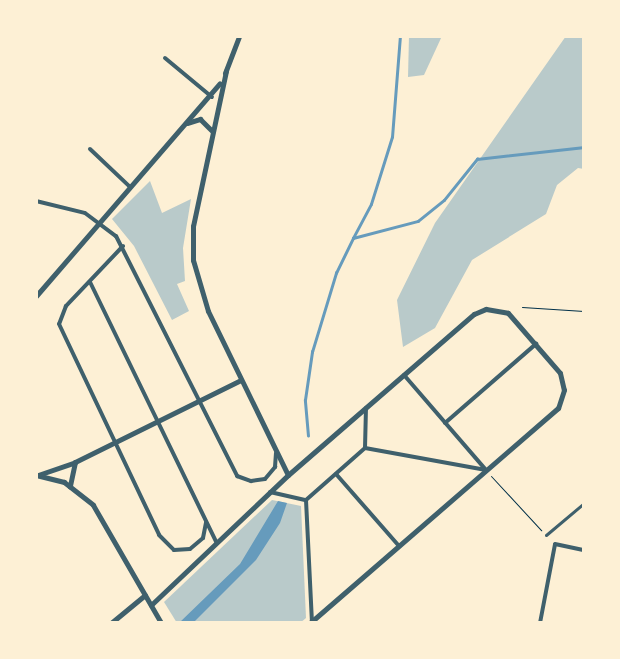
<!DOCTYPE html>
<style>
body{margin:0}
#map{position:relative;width:620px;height:659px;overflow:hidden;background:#fdf0d5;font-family:"Golos Text",sans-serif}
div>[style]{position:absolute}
.green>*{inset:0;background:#b9caca}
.water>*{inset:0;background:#669bbc}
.stream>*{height:2.5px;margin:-1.25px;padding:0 1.25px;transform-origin:1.25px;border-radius:1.25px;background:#669bbc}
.path>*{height:1px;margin:-0.5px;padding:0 0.5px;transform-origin:0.5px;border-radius:0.5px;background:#003049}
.pedestrian>*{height:3px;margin:-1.5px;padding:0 1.5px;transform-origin:1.5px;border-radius:1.5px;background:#3f606c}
.minor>*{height:4px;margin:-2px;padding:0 2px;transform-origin:2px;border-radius:2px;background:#3f606c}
.tertiary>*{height:5px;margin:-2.5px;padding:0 2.5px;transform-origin:2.5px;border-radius:2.5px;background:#3f606c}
span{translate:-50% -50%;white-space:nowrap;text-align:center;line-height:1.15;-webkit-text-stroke:4px #fdf0d5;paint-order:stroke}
.frame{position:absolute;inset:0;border:38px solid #fdf0d5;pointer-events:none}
</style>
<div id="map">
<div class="green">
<div style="clip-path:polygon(409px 36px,442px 36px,424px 75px,408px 77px)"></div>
<div style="clip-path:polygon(566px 36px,584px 36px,584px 169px,578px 168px,557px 185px,546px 214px,472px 260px,435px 328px,403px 347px,397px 300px,435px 223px)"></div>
<div style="clip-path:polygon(150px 181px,162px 213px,191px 199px,183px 248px,185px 281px,177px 284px,189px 311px,172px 320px,134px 246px,112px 219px)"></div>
<div style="clip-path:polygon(272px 500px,301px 506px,306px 618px,300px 623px,177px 623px,164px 602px)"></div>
</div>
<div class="water">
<div style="clip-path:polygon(278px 501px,287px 503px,280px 523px,256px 560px,193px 623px,179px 623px,240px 564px)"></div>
</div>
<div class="stream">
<div style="left:353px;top:238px;width:38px;rotate:-62deg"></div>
<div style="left:371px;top:204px;width:70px;rotate:-72.6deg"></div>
<div style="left:392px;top:137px;width:101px;rotate:-85.5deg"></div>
<div style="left:308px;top:436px;width:36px;rotate:-95deg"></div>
<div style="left:305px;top:400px;width:49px;rotate:-81.7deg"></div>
<div style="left:312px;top:352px;width:83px;rotate:-73.1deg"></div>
<div style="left:336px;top:273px;width:39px;rotate:-64deg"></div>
<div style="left:353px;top:238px;width:67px;rotate:-14.7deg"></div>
<div style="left:418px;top:221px;width:33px;rotate:-39deg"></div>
<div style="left:444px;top:200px;width:53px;rotate:-51.2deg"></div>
<div style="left:477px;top:159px;width:108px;rotate:-6.4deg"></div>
</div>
<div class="path">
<div style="left:522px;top:307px;width:62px;rotate:3.7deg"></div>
<div style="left:491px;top:476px;width:74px;rotate:47.2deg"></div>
</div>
<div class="pedestrian">
<div style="left:546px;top:535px;width:50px;rotate:-40.1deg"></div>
</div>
<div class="minor">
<div style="left:165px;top:58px;width:61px;rotate:39.7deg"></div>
<div style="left:90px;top:149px;width:54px;rotate:43.5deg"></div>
<div style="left:36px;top:201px;width:50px;rotate:13.8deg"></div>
<div style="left:85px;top:213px;width:39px;rotate:37deg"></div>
<div style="left:116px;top:236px;width:269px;rotate:63.2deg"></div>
<div style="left:237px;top:476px;width:15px;rotate:20deg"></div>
<div style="left:251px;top:481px;width:14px;rotate:-8deg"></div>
<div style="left:265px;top:479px;width:16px;rotate:-50deg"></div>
<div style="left:275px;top:467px;width:14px;rotate:-86deg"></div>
<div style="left:123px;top:246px;width:83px;rotate:133.5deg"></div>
<div style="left:66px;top:306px;width:19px;rotate:111deg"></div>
<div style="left:59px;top:324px;width:233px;rotate:64.6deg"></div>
<div style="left:159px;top:535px;width:21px;rotate:45deg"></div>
<div style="left:174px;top:550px;width:16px;rotate:-4deg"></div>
<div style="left:190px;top:549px;width:17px;rotate:-40deg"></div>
<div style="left:203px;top:538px;width:16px;rotate:-79deg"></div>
<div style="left:90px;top:282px;width:290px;rotate:64.1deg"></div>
<div style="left:404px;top:375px;width:125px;rotate:49.2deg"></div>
<div style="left:445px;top:423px;width:121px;rotate:-41deg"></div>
<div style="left:365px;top:448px;width:123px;rotate:10.3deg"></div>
<div style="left:336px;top:474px;width:96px;rotate:48.8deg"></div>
<div style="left:270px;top:492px;width:37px;rotate:13deg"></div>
<div style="left:306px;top:500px;width:79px;rotate:-41.4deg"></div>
<div style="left:365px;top:448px;width:40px;rotate:-88.6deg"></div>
<div style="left:306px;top:500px;width:122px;rotate:87.2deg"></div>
<div style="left:540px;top:623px;width:80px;rotate:-79.2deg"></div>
<div style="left:555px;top:544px;width:30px;rotate:12deg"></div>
</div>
<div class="tertiary">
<div style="left:226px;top:71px;width:158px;rotate:102deg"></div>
<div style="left:193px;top:226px;width:34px;rotate:90deg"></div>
<div style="left:193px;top:260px;width:53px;rotate:73.6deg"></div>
<div style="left:208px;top:311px;width:182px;rotate:64deg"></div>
<div style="left:225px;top:73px;width:40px;rotate:-69deg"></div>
<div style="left:187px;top:123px;width:14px;rotate:-17deg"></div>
<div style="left:200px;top:119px;width:16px;rotate:45deg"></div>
<div style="left:36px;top:296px;width:281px;rotate:-49.2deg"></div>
<div style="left:75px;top:462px;width:185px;rotate:-26.3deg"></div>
<div style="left:36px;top:475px;width:29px;rotate:14deg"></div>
<div style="left:64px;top:482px;width:37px;rotate:38deg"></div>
<div style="left:93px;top:505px;width:136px;rotate:60deg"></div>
<div style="left:38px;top:475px;width:39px;rotate:-19deg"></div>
<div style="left:75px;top:462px;width:25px;rotate:102deg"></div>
<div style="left:151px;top:605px;width:189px;rotate:-43.5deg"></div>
<div style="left:288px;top:475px;width:246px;rotate:-40.9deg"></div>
<div style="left:474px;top:314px;width:13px;rotate:-23deg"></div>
<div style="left:486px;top:309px;width:22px;rotate:10deg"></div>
<div style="left:508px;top:313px;width:79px;rotate:49.1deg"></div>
<div style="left:560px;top:373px;width:17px;rotate:77deg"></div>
<div style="left:564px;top:390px;width:19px;rotate:108deg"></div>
<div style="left:558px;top:408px;width:328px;rotate:139.1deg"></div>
<div style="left:111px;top:623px;width:44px;rotate:-39.5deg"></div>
</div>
<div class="frame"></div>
</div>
